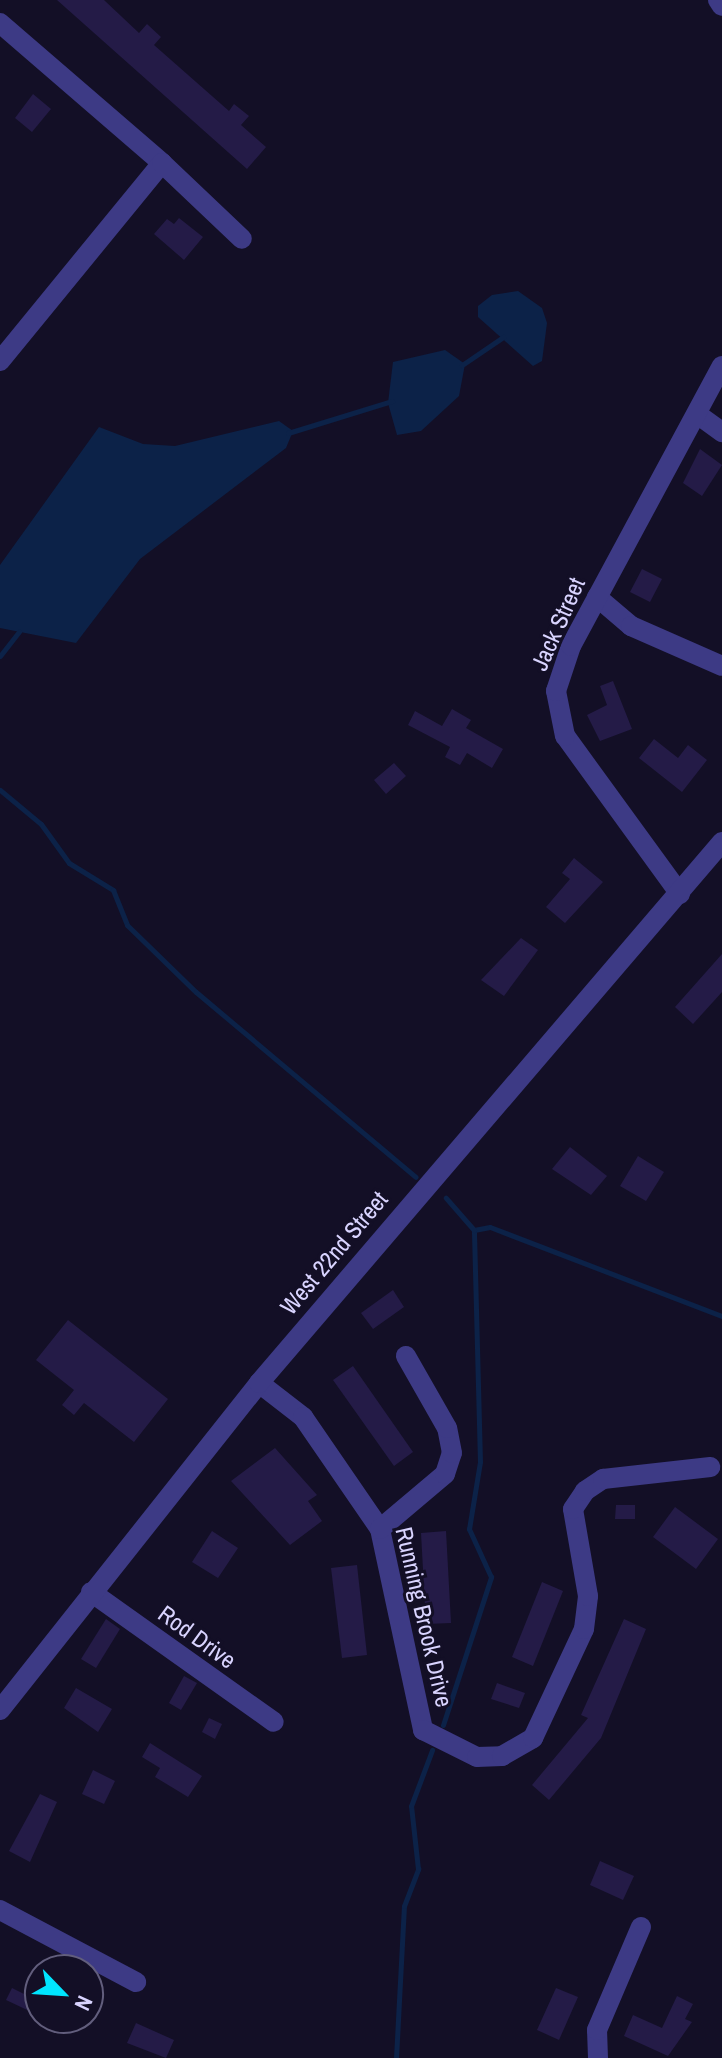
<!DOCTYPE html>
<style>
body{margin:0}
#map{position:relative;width:722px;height:2058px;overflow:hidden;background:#130f26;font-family:"Archivo Narrow",sans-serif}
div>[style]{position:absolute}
.water>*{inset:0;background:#0c2248}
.stream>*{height:5px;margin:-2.5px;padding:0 2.5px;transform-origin:2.5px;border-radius:2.5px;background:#0c2248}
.building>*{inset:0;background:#241b47}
.minor>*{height:20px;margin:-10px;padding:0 10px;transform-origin:10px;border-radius:10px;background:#3d3a85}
.tertiary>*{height:20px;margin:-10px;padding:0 10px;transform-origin:10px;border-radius:10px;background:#3d3a85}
span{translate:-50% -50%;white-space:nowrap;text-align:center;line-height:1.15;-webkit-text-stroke:6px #130f26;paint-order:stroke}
.street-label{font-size:24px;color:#d9d4ff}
.north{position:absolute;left:24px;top:1954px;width:80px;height:80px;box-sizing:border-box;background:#130f26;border:2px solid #625e7d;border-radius:50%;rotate:115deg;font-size:22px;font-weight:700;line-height:32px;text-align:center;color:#d9d4ff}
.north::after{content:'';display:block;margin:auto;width:28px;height:36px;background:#00e5ff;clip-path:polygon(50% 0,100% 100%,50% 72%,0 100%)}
</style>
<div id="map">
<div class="water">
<div style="clip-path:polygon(518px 291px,542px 308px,547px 323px,542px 361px,533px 366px,478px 317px,478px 306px,492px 295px)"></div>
<div style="clip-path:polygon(445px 350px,465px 364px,459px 396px,421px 431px,397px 435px,388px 403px,393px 362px)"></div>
<div style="clip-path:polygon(279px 421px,293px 431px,286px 448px,140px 559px,76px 643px,0 628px,0 565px,99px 427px,143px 444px,175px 446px)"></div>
</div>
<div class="stream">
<div style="left:462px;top:365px;width:50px;rotate:-34.3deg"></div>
<div style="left:288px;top:433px;width:109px;rotate:-17.1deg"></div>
<div style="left:0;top:656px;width:31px;rotate:-52deg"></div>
<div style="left:0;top:790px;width:53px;rotate:39.7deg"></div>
<div style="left:41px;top:824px;width:48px;rotate:54.3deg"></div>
<div style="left:69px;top:863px;width:52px;rotate:31.5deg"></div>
<div style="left:113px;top:890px;width:38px;rotate:68deg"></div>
<div style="left:127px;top:925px;width:96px;rotate:44.2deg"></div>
<div style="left:196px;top:992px;width:287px;rotate:40.1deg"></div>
<div style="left:474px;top:1230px;width:16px;rotate:-11deg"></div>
<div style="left:490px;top:1227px;width:248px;rotate:21deg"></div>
<div style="left:443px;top:1725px;width:156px;rotate:-72deg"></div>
<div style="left:491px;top:1577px;width:53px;rotate:-114.6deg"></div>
<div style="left:469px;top:1529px;width:68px;rotate:-80.7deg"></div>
<div style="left:480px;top:1462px;width:232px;rotate:-91.5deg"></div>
<div style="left:474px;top:1230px;width:43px;rotate:-131.2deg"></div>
<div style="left:396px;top:2058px;width:152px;rotate:-87deg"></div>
<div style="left:404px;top:1906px;width:40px;rotate:-69deg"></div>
<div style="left:418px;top:1869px;width:63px;rotate:-96.3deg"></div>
<div style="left:411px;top:1806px;width:60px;rotate:-69.4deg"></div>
</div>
<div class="building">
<div style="clip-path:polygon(57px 0,104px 0,139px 33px,147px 24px,161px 37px,154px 45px,229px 111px,234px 104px,249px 116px,241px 125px,266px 147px,247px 169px)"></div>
<div style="clip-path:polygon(33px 94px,51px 109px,32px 132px,15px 118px)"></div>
<div style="clip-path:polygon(179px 218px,203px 237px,184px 260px,154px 234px,167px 219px,174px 224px)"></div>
<div style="clip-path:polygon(700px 449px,722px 465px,702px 496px,683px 483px)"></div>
<div style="clip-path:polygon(642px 569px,662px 579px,650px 602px,630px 592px)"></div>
<div style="clip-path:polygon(613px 681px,632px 729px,600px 741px,587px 715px,607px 705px,600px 686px)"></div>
<div style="clip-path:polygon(452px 709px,471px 720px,466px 728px,503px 749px,492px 768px,467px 753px,460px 765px,445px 757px,450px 747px,408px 725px,415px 711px,442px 726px)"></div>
<div style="clip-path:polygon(654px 739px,678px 758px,688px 745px,707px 760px,682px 792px,639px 758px)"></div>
<div style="clip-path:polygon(394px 763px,406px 776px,386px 794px,374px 780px)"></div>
<div style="clip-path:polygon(574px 858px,603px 882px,565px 923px,546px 907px,570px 879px,562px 873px)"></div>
<div style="clip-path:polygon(521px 938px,538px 950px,504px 996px,481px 980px)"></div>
<div style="clip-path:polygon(722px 954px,722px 992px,693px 1024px,675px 1007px)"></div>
<div style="clip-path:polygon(570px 1147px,607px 1176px,591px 1195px,552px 1169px)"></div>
<div style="clip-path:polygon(638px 1156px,664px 1172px,646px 1201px,620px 1186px)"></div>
<div style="clip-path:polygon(393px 1290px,404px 1307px,373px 1329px,361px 1313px)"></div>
<div style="clip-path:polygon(68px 1320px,168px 1399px,134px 1442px,84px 1403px,74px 1415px,62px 1405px,74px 1390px,36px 1360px)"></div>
<div style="clip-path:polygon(353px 1366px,413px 1452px,394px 1466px,333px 1380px)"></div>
<div style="clip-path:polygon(275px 1448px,317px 1495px,308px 1501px,322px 1521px,290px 1545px,231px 1481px)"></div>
<div style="clip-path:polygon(616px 1505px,635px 1505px,635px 1519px,615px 1519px)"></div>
<div style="clip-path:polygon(675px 1507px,718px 1539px,696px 1569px,653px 1537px)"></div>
<div style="clip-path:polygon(212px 1531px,238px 1548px,218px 1578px,192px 1562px)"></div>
<div style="clip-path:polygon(446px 1531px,451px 1623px,426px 1624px,421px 1533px)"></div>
<div style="clip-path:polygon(357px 1565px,367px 1655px,342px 1658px,331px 1568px)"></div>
<div style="clip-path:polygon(542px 1582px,563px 1591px,533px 1666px,512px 1657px)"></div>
<div style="clip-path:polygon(106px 1619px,120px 1629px,96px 1668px,81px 1659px)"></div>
<div style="clip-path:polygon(624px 1619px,646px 1629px,601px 1738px,549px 1800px,532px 1785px,588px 1718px,581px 1715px)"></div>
<div style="clip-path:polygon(184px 1676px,197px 1683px,181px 1710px,169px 1703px)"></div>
<div style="clip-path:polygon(497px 1683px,525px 1693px,519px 1708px,491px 1699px)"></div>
<div style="clip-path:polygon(76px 1688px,112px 1709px,98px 1732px,64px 1708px)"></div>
<div style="clip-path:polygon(209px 1718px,222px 1724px,215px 1739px,202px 1732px)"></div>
<div style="clip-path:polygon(150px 1743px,202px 1776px,188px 1797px,155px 1777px,160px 1768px,142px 1757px)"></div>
<div style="clip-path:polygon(93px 1770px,115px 1781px,104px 1804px,82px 1794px)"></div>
<div style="clip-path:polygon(40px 1794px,57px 1802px,30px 1862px,9px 1851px)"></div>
<div style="clip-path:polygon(600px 1861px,634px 1876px,623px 1900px,590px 1885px)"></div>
<div style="clip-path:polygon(12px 1988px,40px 2002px,40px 2016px,6px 2000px)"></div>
<div style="clip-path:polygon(556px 1988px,578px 1997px,559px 2040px,537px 2030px)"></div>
<div style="clip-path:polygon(677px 1996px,693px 2004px,685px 2019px,692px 2022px,668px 2056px,624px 2036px,633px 2015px,662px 2028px)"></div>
<div style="clip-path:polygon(136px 2023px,174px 2040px,166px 2058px,127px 2043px)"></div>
</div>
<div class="minor">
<div style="left:0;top:23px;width:214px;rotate:40.8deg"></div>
<div style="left:162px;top:163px;width:256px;rotate:129.3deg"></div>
<div style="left:162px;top:163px;width:110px;rotate:43.5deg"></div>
<div style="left:697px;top:414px;width:31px;rotate:36deg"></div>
<div style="left:597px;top:597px;width:45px;rotate:40.5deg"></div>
<div style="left:631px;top:626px;width:99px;rotate:23.7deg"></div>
<div style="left:680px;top:894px;width:195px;rotate:-126deg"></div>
<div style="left:565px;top:736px;width:46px;rotate:-101.3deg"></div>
<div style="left:556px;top:691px;width:47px;rotate:-71.6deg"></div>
<div style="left:571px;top:646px;width:318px;rotate:-61.7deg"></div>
<div style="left:259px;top:1383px;width:56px;rotate:37.7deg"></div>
<div style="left:303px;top:1417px;width:136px;rotate:55.5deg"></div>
<div style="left:380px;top:1529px;width:206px;rotate:77.9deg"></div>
<div style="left:423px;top:1730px;width:60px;rotate:26.6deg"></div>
<div style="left:477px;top:1757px;width:25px;rotate:-2deg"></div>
<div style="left:502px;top:1756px;width:36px;rotate:-30deg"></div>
<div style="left:533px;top:1738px;width:120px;rotate:-64.9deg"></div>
<div style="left:584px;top:1629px;width:33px;rotate:-83deg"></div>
<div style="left:588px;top:1596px;width:88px;rotate:-99.8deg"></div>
<div style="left:573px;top:1509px;width:22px;rotate:-56deg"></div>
<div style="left:585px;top:1491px;width:22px;rotate:-34deg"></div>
<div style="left:603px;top:1479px;width:108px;rotate:-6.4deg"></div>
<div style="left:380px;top:1529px;width:85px;rotate:-40.2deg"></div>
<div style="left:445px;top:1474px;width:22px;rotate:-72deg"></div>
<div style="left:452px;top:1453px;width:25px;rotate:-101deg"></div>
<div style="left:447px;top:1428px;width:83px;rotate:-119.7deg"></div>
<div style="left:91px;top:1592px;width:224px;rotate:35.4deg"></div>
<div style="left:0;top:1710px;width:417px;rotate:-51.6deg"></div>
<div style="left:259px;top:1383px;width:712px;rotate:-49.44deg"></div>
<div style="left:0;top:1910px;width:154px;rotate:27.9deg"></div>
<div style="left:598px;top:2058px;width:28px;rotate:-92deg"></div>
<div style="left:597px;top:2030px;width:112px;rotate:-66.9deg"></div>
</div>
<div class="tertiary">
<div style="left:718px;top:0;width:7px;rotate:56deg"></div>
</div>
<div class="street-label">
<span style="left:558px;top:624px;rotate:-66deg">Jack Street</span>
<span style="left:334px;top:1253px;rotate:-50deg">West 22nd Street</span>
<span style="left:424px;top:1617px;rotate:77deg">Running Brook Drive</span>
<span style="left:197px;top:1637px;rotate:36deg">Rod Drive</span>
</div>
<div class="north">N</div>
</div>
